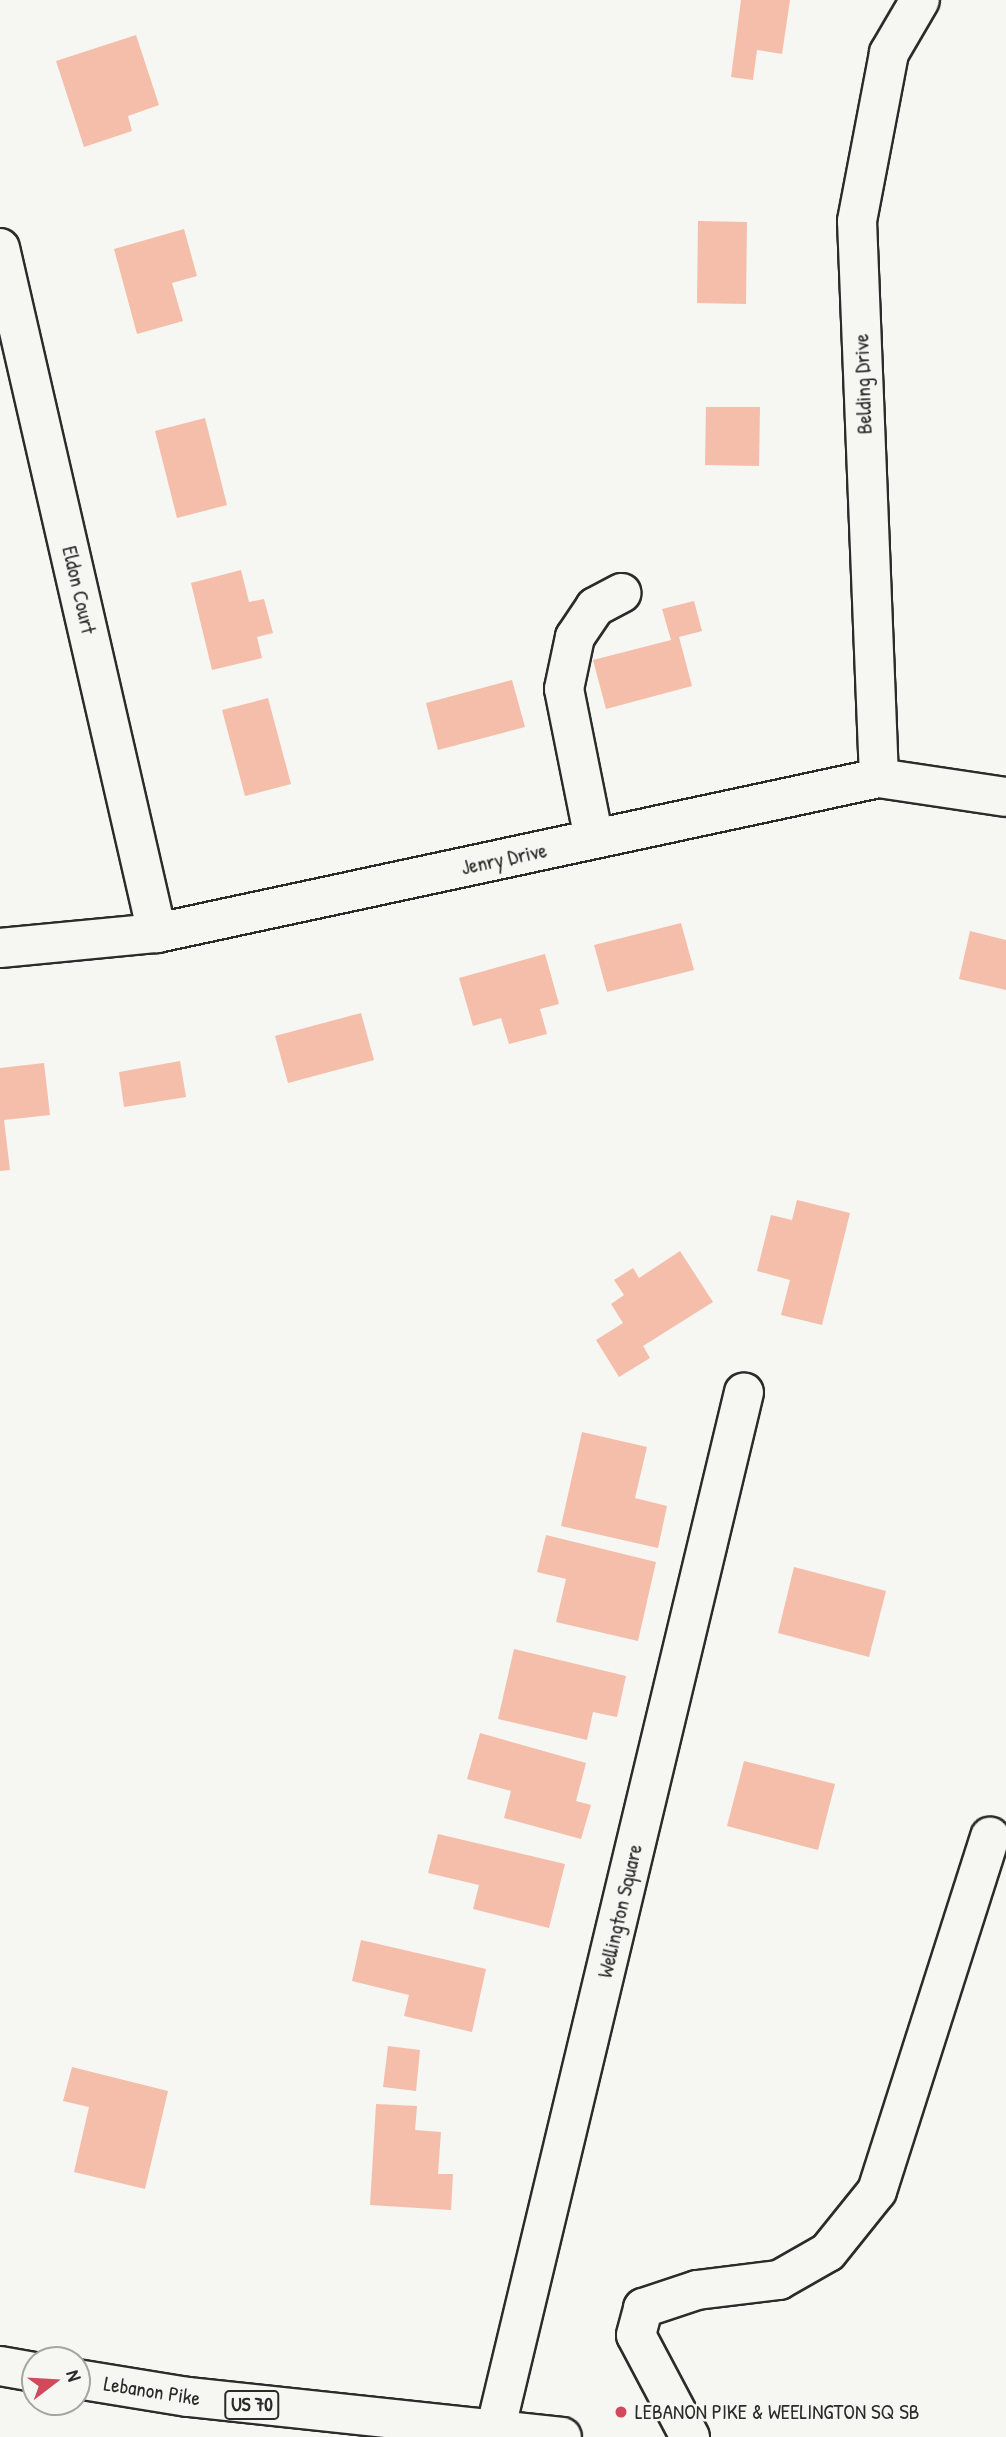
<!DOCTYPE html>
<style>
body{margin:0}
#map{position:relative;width:1006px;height:2437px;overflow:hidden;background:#f6f6f2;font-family:"Patrick Hand",sans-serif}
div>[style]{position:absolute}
.building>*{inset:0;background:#f5beaa}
.roads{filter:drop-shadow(2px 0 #2b2b2b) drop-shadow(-2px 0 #2b2b2b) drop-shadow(0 2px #2b2b2b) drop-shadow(0 -2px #2b2b2b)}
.minor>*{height:38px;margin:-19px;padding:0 19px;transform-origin:19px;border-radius:19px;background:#f6f6f2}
.major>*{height:38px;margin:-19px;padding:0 19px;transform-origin:19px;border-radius:19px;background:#f6f6f2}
.dots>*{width:19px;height:19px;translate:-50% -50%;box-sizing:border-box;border:4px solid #f6f6f2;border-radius:50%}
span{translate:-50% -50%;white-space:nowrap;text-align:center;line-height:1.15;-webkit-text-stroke:5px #f6f6f2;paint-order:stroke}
.shield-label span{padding:2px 5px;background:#f6f6f2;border:2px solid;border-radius:5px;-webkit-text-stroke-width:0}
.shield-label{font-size:19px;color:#2b2b2b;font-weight:700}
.street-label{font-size:21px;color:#2b2b2b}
.poi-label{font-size:21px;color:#2b2b2b}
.left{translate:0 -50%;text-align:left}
.north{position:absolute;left:21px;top:2346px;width:70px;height:70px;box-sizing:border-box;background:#f6f6f2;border:2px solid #a5a5a2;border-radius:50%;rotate:73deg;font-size:19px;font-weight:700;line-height:28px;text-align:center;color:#2b2b2b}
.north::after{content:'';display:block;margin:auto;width:24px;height:32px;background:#d1495b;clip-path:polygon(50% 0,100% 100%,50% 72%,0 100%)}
</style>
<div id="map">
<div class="building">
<div style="clip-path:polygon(741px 0,790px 0,782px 54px,757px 50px,753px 80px,731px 77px)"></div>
<div style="clip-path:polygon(136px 35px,159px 105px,128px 116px,132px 131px,84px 147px,56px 61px)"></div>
<div style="clip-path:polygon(698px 221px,747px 222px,746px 304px,697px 303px)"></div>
<div style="clip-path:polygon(184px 229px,197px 276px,172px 283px,183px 321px,137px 334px,114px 249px)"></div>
<div style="clip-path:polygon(706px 407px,760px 407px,759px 466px,705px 465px)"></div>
<div style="clip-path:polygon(205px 418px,227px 505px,177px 518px,155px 431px)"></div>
<div style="clip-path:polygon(241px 570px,249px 602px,264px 599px,273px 633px,257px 637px,262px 658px,212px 670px,191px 583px)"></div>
<div style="clip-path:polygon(694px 601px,702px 631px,679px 637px,692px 686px,606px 709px,593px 660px,671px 640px,662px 609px)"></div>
<div style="clip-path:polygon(512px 680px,525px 727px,438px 750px,426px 703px)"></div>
<div style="clip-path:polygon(268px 698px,291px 784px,245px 796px,222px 710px)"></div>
<div style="clip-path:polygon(681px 923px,694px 970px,607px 992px,594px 945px)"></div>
<div style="clip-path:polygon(970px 931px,1006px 940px,1006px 990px,959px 979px)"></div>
<div style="clip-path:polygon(545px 954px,559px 1004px,540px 1009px,547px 1034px,509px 1044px,501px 1018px,473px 1026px,459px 978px)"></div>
<div style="clip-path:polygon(361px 1013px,374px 1060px,288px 1083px,275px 1036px)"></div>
<div style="clip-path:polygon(180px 1061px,186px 1097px,124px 1107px,119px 1072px)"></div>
<div style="clip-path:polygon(44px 1063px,50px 1115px,4px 1120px,10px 1170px,0 1171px,0 1068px)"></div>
<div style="clip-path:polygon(797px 1200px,850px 1213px,822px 1325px,781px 1315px,790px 1280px,757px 1271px,771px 1215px,792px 1220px)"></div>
<div style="clip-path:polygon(680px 1251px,713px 1302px,643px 1346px,650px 1358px,619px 1377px,596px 1340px,623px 1323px,611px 1304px,624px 1295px,614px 1280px,633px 1268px,639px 1278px)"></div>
<div style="clip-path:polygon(582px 1432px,647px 1447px,635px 1498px,667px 1506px,658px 1548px,561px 1526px)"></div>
<div style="clip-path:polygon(546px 1535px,656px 1562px,638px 1641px,556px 1622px,566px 1579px,537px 1572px)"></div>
<div style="clip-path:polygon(794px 1567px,886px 1591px,869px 1657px,778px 1633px)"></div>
<div style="clip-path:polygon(514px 1649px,626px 1676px,617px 1717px,593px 1712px,587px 1740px,498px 1719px)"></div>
<div style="clip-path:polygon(480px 1733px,586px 1763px,576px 1801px,591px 1805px,581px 1839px,504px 1818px,511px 1791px,467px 1779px)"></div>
<div style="clip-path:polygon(744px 1761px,835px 1784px,818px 1850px,727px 1826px)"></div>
<div style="clip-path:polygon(438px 1834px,565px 1864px,549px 1928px,473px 1909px,479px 1885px,428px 1873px)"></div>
<div style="clip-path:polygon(361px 1940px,486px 1969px,472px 2032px,404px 2016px,409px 1995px,352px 1981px)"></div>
<div style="clip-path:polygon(388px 2046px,420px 2050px,416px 2091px,383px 2087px)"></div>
<div style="clip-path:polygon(72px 2067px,168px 2091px,145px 2189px,74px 2172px,89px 2107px,63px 2101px)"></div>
<div style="clip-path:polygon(376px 2104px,417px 2106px,415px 2130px,441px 2132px,438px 2174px,453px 2174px,451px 2210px,370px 2205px)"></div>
</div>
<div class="roads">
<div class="minor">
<div style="left:0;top:248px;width:703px;rotate:77.09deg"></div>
<div style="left:879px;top:778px;width:557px;rotate:-92.26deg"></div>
<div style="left:857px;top:221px;width:171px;rotate:-79.2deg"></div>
<div style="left:889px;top:53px;width:61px;rotate:-59.7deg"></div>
<div style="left:594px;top:839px;width:153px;rotate:-101.3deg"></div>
<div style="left:564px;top:689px;width:53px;rotate:-78.1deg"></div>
<div style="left:575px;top:637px;width:36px;rotate:-56deg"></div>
<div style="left:595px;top:607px;width:30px;rotate:-28deg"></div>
<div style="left:0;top:948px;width:158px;rotate:-5.5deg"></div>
<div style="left:157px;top:933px;width:738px;rotate:-12.12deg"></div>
<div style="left:879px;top:778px;width:128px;rotate:8.5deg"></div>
<div style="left:495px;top:2431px;width:1068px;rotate:-76.52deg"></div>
<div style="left:690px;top:2437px;width:115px;rotate:-117.9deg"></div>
<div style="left:636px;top:2335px;width:28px;rotate:-75deg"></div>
<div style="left:643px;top:2308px;width:57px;rotate:-18.4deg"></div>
<div style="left:697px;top:2290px;width:83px;rotate:-7deg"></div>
<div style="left:779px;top:2280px;width:56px;rotate:-29.7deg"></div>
<div style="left:828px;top:2252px;width:78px;rotate:-51.2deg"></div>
<div style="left:877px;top:2191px;width:372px;rotate:-72.3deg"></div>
</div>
<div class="major">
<div style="left:0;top:2366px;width:36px;rotate:10deg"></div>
<div style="left:77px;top:2379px;width:112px;rotate:9.2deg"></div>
<div style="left:188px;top:2397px;width:376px;rotate:6.1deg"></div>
</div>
</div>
<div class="dots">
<div style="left:621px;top:2412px;background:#d1495b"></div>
</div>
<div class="shield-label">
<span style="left:252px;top:2405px">US 70</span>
</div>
<div class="street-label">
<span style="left:863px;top:384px;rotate:-92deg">Belding Drive</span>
<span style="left:79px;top:590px;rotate:77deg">Eldon Court</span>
<span style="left:504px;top:859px;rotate:-12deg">Jenry Drive</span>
<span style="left:620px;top:1911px;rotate:-77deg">Wellington Square</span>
<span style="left:152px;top:2391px;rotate:9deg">Lebanon Pike</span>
</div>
<div class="poi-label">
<span class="left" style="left:635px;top:2412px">LEBANON PIKE &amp; WEELINGTON SQ SB</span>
</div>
<div class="north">N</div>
</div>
